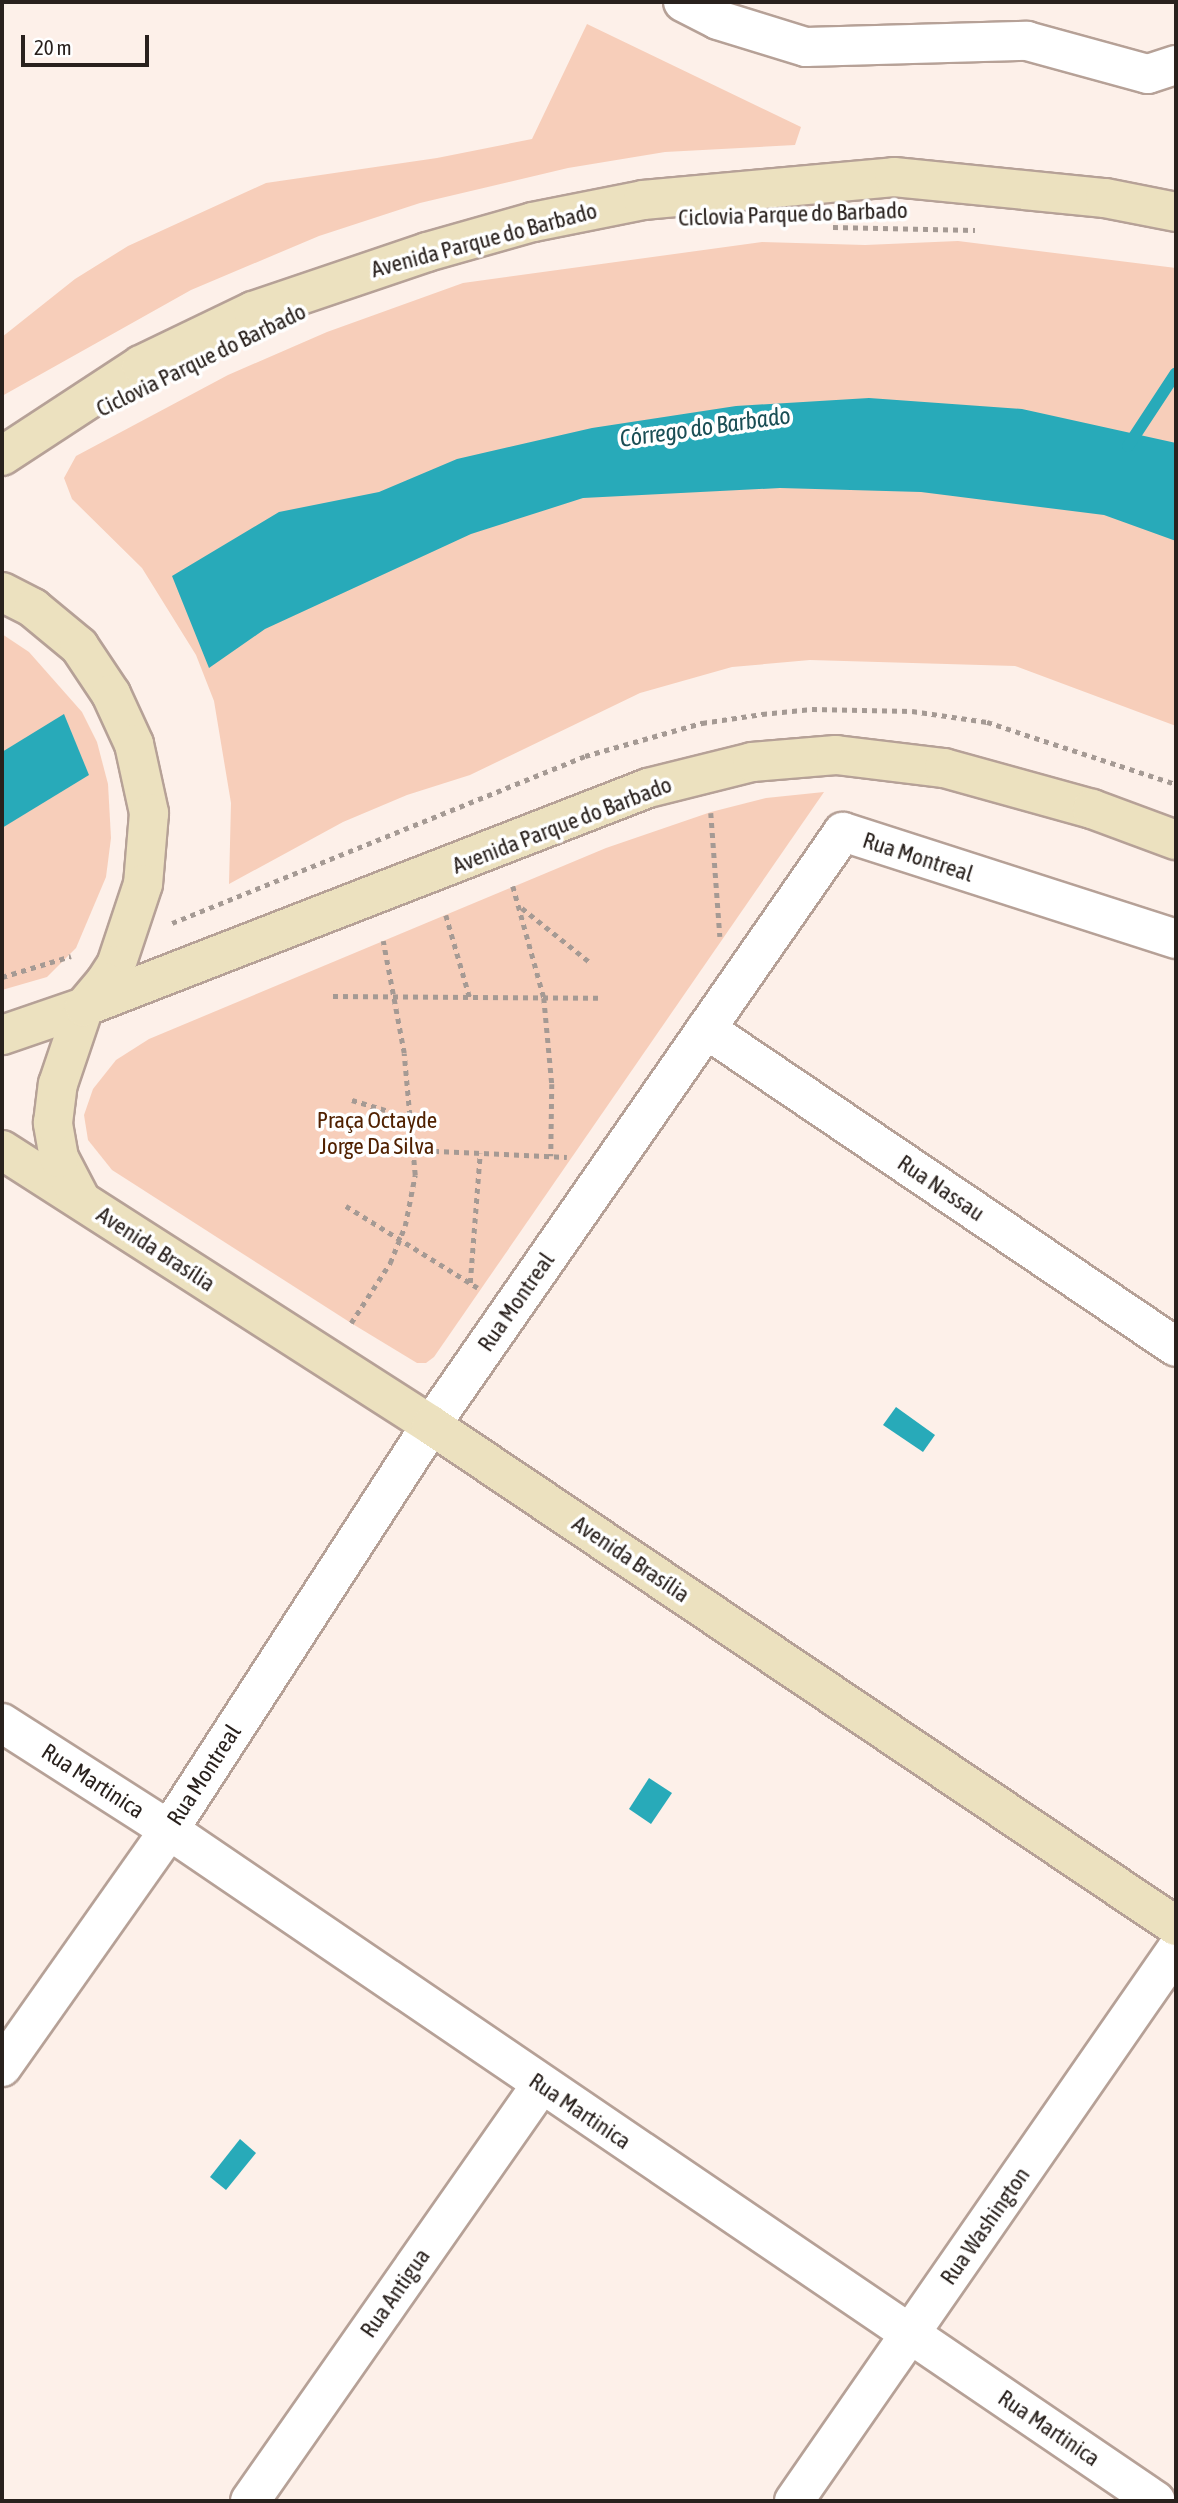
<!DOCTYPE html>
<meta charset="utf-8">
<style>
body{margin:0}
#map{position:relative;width:1178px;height:2503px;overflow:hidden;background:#fdf0e9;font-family:"Asap Condensed",sans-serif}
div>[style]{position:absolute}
.green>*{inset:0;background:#f7ceba}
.water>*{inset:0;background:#28aab9}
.stream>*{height:12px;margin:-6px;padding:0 6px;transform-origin:6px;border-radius:6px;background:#28aab9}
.path>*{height:4.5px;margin-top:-2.25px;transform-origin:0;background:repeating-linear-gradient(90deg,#a59a94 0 5px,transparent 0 10px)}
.roads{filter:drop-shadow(2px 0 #b6a197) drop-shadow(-2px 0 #b6a197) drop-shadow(0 2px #b6a197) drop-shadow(0 -2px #b6a197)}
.street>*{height:38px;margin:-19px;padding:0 19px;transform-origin:19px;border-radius:19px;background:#fff}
.secondary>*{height:38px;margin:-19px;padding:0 19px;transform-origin:19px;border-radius:19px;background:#ece1bf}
span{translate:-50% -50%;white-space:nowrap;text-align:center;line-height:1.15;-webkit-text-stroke:7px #fff;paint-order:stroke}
.street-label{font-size:23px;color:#29211d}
.park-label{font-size:23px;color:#512101}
.water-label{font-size:24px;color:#1a4e55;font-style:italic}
.frame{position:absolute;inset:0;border:4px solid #29211d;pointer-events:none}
.scale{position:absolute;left:21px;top:35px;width:128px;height:32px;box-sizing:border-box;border:4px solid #29211d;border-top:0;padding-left:9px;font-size:21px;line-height:24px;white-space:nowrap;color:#29211d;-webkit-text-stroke:5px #fff;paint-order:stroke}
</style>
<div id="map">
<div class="green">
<div style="clip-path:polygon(587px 24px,801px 127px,795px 145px,665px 152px,568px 168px,420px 203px,319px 236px,191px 290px,2px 396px,2px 337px,75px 279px,128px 246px,266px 183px,437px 158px,532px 139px)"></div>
<div style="clip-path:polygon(958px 241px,1176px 268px,1176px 726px,1015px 666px,810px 660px,732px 667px,640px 693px,470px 775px,407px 795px,343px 822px,229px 884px,231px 803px,214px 701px,196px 655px,142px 568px,72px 499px,64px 478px,76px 456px,228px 375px,327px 332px,463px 283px,762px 242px,865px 245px)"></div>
<div style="clip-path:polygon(2px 634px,29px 652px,82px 712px,97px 742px,108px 784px,111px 838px,106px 877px,76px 948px,47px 977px,2px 990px)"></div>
<div style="clip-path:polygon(824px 792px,434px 1357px,426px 1363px,417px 1363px,351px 1323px,112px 1170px,88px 1140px,84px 1115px,93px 1089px,116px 1060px,149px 1039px,606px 848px,711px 812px,766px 798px)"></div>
</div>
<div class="water">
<div style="clip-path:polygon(869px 398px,1022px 409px,1176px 443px,1176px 541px,1104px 515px,921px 492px,780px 488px,583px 498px,471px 534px,265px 629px,209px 668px,172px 576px,279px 512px,379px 492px,457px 459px,592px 428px,736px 406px)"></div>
<div style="clip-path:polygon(64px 714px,89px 775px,2px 828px,2px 752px)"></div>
<div style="clip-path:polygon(896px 1407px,935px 1435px,923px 1452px,883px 1425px)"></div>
<div style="clip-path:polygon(649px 1778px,672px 1793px,651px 1824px,629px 1809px)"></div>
<div style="clip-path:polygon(240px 2139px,256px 2153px,226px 2190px,210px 2177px)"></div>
</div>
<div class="stream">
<div style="left:1128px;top:446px;width:87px;rotate:-56.7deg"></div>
</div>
<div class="path">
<div style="left:833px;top:227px;width:142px;rotate:1.2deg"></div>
<div style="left:711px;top:813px;width:124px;rotate:85.8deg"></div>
<div style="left:513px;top:886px;width:116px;rotate:74.5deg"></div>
<div style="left:544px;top:998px;width:86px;rotate:84.7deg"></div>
<div style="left:552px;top:1084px;width:72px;rotate:90.8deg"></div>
<div style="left:522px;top:908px;width:88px;rotate:38.6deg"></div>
<div style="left:446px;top:915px;width:86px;rotate:73.9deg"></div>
<div style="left:172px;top:923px;width:445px;rotate:-22deg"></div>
<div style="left:585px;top:756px;width:122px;rotate:-15.8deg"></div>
<div style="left:702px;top:723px;width:61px;rotate:-8.5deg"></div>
<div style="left:762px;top:714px;width:50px;rotate:-5.7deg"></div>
<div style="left:812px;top:709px;width:100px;rotate:1.1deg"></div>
<div style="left:912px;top:711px;width:76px;rotate:8.3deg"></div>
<div style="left:987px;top:722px;width:199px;rotate:18.2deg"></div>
<div style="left:2px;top:977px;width:72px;rotate:-16.9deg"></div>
<div style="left:333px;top:996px;width:265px;rotate:0.4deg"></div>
<div style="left:352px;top:1100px;width:63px;rotate:16.7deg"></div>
<div style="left:414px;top:1150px;width:153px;rotate:2.6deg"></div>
<div style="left:346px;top:1206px;width:155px;rotate:31.8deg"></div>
<div style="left:470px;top:1283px;width:130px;rotate:-85.6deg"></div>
<div style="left:351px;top:1323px;width:72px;rotate:-57deg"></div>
<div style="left:390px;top:1263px;width:40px;rotate:-68deg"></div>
<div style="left:405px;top:1226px;width:52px;rotate:-78.9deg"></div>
<div style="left:415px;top:1175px;width:122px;rotate:-95.2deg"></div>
<div style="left:404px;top:1053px;width:114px;rotate:-100.6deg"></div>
</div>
<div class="roads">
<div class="street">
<div style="left:683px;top:2px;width:39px;rotate:27deg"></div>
<div style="left:718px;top:20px;width:92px;rotate:17.1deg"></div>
<div style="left:806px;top:47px;width:221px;rotate:-1.6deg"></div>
<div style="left:1027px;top:41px;width:125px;rotate:15.3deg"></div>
<div style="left:1148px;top:74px;width:29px;rotate:-18deg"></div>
<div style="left:706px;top:1029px;width:567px;rotate:34.08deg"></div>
<div style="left:2px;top:1723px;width:198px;rotate:32.6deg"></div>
<div style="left:169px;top:1830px;width:1193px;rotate:34.21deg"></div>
<div style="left:2px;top:2067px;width:290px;rotate:-54.8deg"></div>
<div style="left:169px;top:1830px;width:482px;rotate:-57.1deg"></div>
<div style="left:431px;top:1425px;width:722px;rotate:-55.21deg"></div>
<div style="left:843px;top:832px;width:350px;rotate:17.8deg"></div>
<div style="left:250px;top:2501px;width:508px;rotate:-55.03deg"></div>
<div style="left:794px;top:2501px;width:670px;rotate:-55.27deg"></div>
</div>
<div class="secondary">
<div style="left:2px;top:456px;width:166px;rotate:-33.2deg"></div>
<div style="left:141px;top:365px;width:124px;rotate:-25.7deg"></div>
<div style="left:253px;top:311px;width:184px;rotate:-18.7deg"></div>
<div style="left:427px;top:252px;width:110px;rotate:-15.8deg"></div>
<div style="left:533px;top:222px;width:112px;rotate:-11.3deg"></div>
<div style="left:643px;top:200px;width:252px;rotate:-5.2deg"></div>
<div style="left:894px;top:177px;width:212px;rotate:5.7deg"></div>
<div style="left:1105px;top:198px;width:72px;rotate:11.2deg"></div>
<div style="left:2px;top:592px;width:35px;rotate:27deg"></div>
<div style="left:33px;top:608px;width:60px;rotate:39.6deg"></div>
<div style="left:79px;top:646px;width:58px;rotate:56.3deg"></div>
<div style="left:111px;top:694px;width:55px;rotate:65.3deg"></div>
<div style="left:134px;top:744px;width:71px;rotate:77.7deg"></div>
<div style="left:149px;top:813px;width:71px;rotate:94.8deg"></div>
<div style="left:143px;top:884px;width:85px;rotate:108.4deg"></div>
<div style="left:116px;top:965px;width:20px;rotate:123deg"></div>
<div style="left:105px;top:982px;width:33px;rotate:130deg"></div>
<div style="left:84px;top:1007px;width:87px;rotate:161.1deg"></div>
<div style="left:2px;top:1150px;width:510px;rotate:32.66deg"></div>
<div style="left:431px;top:1425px;width:898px;rotate:33.92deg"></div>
<div style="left:81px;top:1200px;width:47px;rotate:-117.6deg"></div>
<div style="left:59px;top:1158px;width:36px;rotate:-100deg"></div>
<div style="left:53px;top:1123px;width:39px;rotate:-83deg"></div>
<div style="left:58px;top:1084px;width:81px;rotate:-71.3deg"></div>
<div style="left:84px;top:1007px;width:605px;rotate:-21.22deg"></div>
<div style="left:648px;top:788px;width:107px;rotate:-14deg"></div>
<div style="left:752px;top:762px;width:84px;rotate:-4.8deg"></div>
<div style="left:836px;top:755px;width:109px;rotate:6.9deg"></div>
<div style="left:944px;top:768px;width:154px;rotate:15.5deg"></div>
<div style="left:1092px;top:809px;width:90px;rotate:20.3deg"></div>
</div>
</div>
<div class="street-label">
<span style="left:793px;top:214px;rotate:-2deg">Ciclovia Parque do Barbado</span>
<span style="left:484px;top:240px;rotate:-15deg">Avenida Parque do Barbado</span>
<span style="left:201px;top:360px;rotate:-26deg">Ciclovia Parque do Barbado</span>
<span style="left:562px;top:825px;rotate:-21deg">Avenida Parque do Barbado</span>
<span style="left:918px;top:857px;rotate:18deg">Rua Montreal</span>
<span style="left:941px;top:1188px;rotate:34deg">Rua Nassau</span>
<span style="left:156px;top:1249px;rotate:33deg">Avenida Brasília</span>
<span style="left:516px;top:1302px;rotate:-55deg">Rua Montreal</span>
<span style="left:631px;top:1559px;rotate:34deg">Avenida Brasília</span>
<span style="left:204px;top:1775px;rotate:-57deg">Rua Montreal</span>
<span style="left:93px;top:1781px;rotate:33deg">Rua Martinica</span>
<span style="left:580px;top:2111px;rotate:34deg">Rua Martinica</span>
<span style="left:985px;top:2226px;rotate:-55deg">Rua Washington</span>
<span style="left:395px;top:2293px;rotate:-55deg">Rua Antigua</span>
<span style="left:1049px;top:2428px;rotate:34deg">Rua Martinica</span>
</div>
<div class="park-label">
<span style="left:377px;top:1133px">Praça Octayde<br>Jorge Da Silva</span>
</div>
<div class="water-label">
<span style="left:705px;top:427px;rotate:-8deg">Córrego do Barbado</span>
</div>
<div class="frame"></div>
<div class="scale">20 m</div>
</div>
